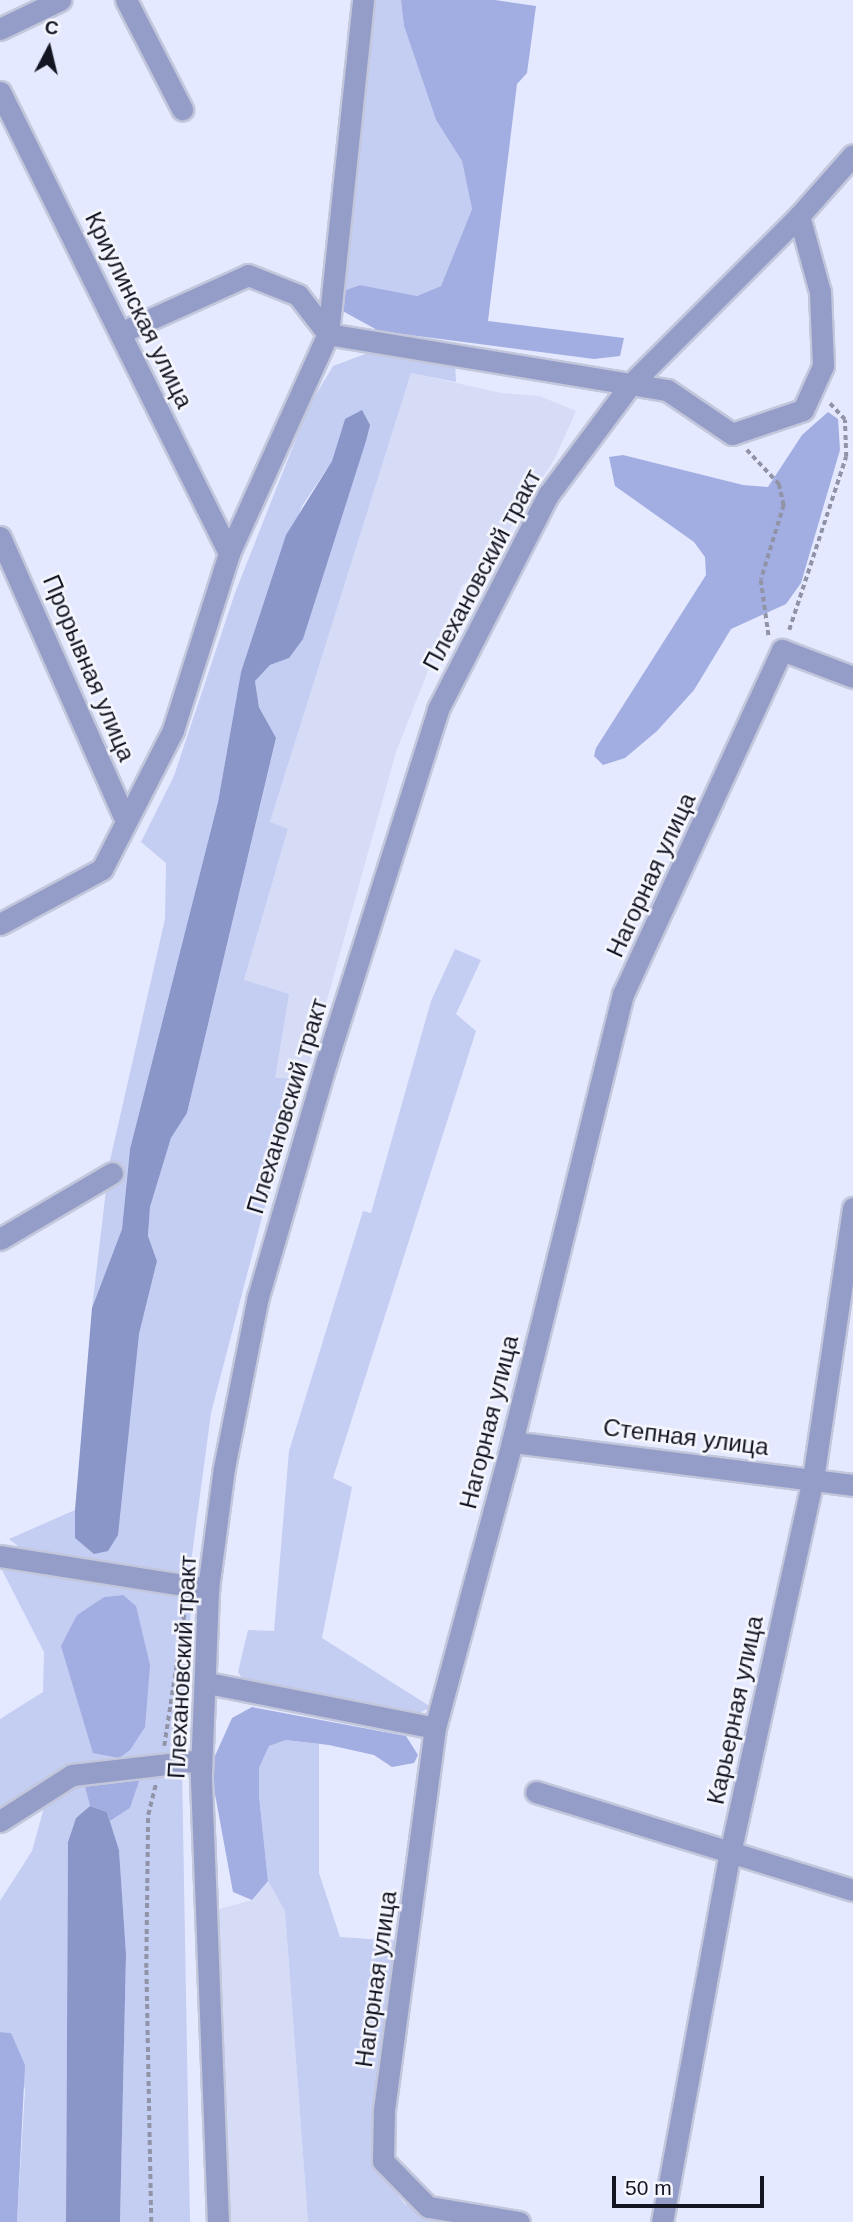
<!DOCTYPE html>
<meta charset="utf-8">
<style>
body{margin:0}
#map{position:relative;width:853px;height:2222px;overflow:hidden;background:#e4e9ff;font-family:Arial,sans-serif}
div>[style]{position:absolute}
.built>*{inset:0;background:#d6dcf6}
.green>*{inset:0;background:#c4cdf2}
.forest>*{inset:0;background:#a2ade1}
.water>*{inset:0;background:#8a95c8}
.path>*{height:3.5px;margin-top:-1.75px;transform-origin:0;background:repeating-linear-gradient(90deg,#9094a6 0 5px,transparent 0 8.5px)}
.roads{filter:drop-shadow(2px 0 #c3c7dc) drop-shadow(-2px 0 #c3c7dc) drop-shadow(0 2px #c3c7dc) drop-shadow(0 -2px #c3c7dc)}
.minor>*{height:21px;margin:-10.5px;padding:0 10.5px;transform-origin:10.5px;border-radius:10.5px;background:#949dc7}
span{translate:-50% -50%;white-space:nowrap;text-align:center;line-height:1.15;-webkit-text-stroke:5px #f6f7fe;paint-order:stroke}
.street-label{font-size:24px;color:#131622}
.north{position:absolute;left:14px;top:14px;width:70px;height:70px;-webkit-text-stroke:5px #f6f7fe;paint-order:stroke;rotate:7deg;font-size:19px;font-weight:700;line-height:28px;text-align:center;color:#131622}
.north::after{content:'';display:block;margin:auto;width:24px;height:32px;background:#131622;clip-path:polygon(50% 0,100% 100%,50% 72%,0 100%)}
.scale{position:absolute;left:612px;top:2176px;width:152px;height:32px;box-sizing:border-box;border:4px solid #131622;border-top:0;padding-left:9px;font-size:21px;line-height:24px;white-space:nowrap;color:#131622;-webkit-text-stroke:5px #f6f7fe;paint-order:stroke}
</style>
<div id="map">
<div class="built">
<div style="clip-path:polygon(411px 373px,501px 393px,540px 396px,576px 411px,555px 458px,491px 559px,461px 587px,396px 752px,305px 1079px,275px 1079px,244px 980px,288px 830px,270px 822px)"></div>
<div style="clip-path:polygon(268px 1881px,285px 1911px,308px 2222px,227px 2222px,216px 1910px,252px 1900px)"></div>
</div>
<div class="green">
<div style="clip-path:polygon(371px 0,401px 0,404px 26px,436px 120px,462px 161px,472px 209px,441px 286px,417px 296px,360px 285px,343px 291px)"></div>
<div style="clip-path:polygon(373px 351px,455px 362px,456px 382px,411px 373px,270px 822px,288px 829px,244px 980px,289px 994px,275px 1078px,305px 1079px,263px 1213px,211px 1413px,189px 1577px,28px 1554px,9px 1539px,75px 1510px,75px 1538px,139px 1334px,157px 1261px,148px 1236px,150px 1207px,171px 1138px,187px 1113px,276px 739px,259px 706px,255px 681px,270px 665px,289px 658px,338px 523px,366px 441px,345px 419px,332px 461px,302px 506px,241px 672px,218px 802px,130px 1149px,122px 1229px,92px 1308px,109px 1165px,165px 919px,166px 863px,141px 842px,174px 776px,235px 593px,309px 406px,333px 366px)"></div>
<div style="clip-path:polygon(455px 949px,481px 960px,456px 1014px,476px 1031px,333px 1478px,352px 1487px,322px 1638px,431px 1707px,415px 1715px,244px 1681px,238px 1672px,248px 1630px,274px 1631px,289px 1451px,363px 1211px,371px 1213px,431px 1001px)"></div>
<div style="clip-path:polygon(evenodd,0 1566px,192px 1594px,180px 1756px,69px 1771px,0 1808px,0 1719px,43px 1692px,44px 1652px,0 1566px,123px 1595px,83px 1708px,69px 1673px,77px 1615px,104px 1597px,123px 1595px)"></div>
<div style="clip-path:polygon(286px 1740px,319px 1744px,319px 1873px,340px 1937px,399px 1941px,381px 2174px,404px 2203px,431px 2218px,454px 2222px,308px 2222px,285px 1911px,268px 1881px,259px 1796px,259px 1768px,269px 1746px)"></div>
<div style="clip-path:polygon(182px 1768px,190px 2222px,120px 2222px,126px 1954px,119px 1850px,110px 1821px,130px 1808px,142px 1773px)"></div>
<div style="clip-path:polygon(84px 1783px,90px 1806px,76px 1818px,68px 1842px,66px 2222px,17px 2222px,25px 2090px,11px 2033px,0 2032px,0 1901px,32px 1851px,45px 1804px)"></div>
</div>
<div class="forest">
<div style="clip-path:polygon(401px 0,495px 0,536px 6px,527px 73px,517px 84px,488px 321px,624px 338px,620px 356px,594px 359px,379px 331px,339px 309px,343px 291px,360px 285px,417px 296px,441px 286px,472px 209px,462px 161px,436px 120px,404px 26px)"></div>
<div style="clip-path:polygon(828px 412px,838px 419px,840px 450px,801px 583px,786px 604px,731px 629px,694px 690px,657px 731px,625px 758px,603px 765px,594px 756px,596px 748px,706px 575px,705px 557px,694px 542px,615px 486px,609px 457px,623px 455px,743px 485px,768px 487px,802px 435px)"></div>
<div style="clip-path:polygon(123px 1595px,136px 1606px,150px 1665px,145px 1727px,130px 1750px,119px 1758px,93px 1753px,61px 1646px,77px 1615px,104px 1597px)"></div>
<div style="clip-path:polygon(252px 1707px,406px 1736px,418px 1755px,414px 1763px,392px 1767px,374px 1755px,329px 1745px,286px 1740px,269px 1746px,259px 1768px,259px 1796px,268px 1881px,252px 1900px,233px 1892px,210px 1767px,232px 1718px)"></div>
<div style="clip-path:polygon(142px 1773px,130px 1808px,110px 1821px,107px 1812px,90px 1806px,84px 1783px)"></div>
<div style="clip-path:polygon(0 2032px,11px 2033px,25px 2065px,17px 2222px,0 2222px)"></div>
</div>
<div class="water">
<div style="clip-path:polygon(362px 410px,370px 425px,366px 441px,303px 639px,289px 658px,270px 665px,255px 681px,259px 707px,276px 738px,187px 1113px,171px 1138px,150px 1207px,148px 1236px,157px 1261px,139px 1334px,118px 1535px,108px 1551px,94px 1554px,75px 1538px,75px 1510px,92px 1308px,122px 1229px,130px 1149px,218px 802px,241px 672px,286px 535px,332px 461px,345px 419px)"></div>
<div style="clip-path:polygon(90px 1806px,107px 1812px,119px 1850px,126px 1954px,120px 2222px,66px 2222px,68px 1842px,76px 1818px)"></div>
</div>
<div class="path">
<div style="left:747px;top:450px;width:47px;rotate:46.7deg"></div>
<div style="left:779px;top:484px;width:22px;rotate:77deg"></div>
<div style="left:784px;top:505px;width:78px;rotate:107deg"></div>
<div style="left:761px;top:580px;width:59px;rotate:82.1deg"></div>
<div style="left:789px;top:630px;width:182px;rotate:-71.8deg"></div>
<div style="left:846px;top:457px;width:37px;rotate:-92deg"></div>
<div style="left:845px;top:420px;width:25px;rotate:-133deg"></div>
<div style="left:164px;top:1746px;width:133px;rotate:-81.3deg"></div>
<div style="left:151px;top:2222px;width:254px;rotate:-91.1deg"></div>
<div style="left:146px;top:1968px;width:153px;rotate:-89.3deg"></div>
<div style="left:148px;top:1815px;width:32px;rotate:-76deg"></div>
</div>
<div class="roads">
<div class="minor">
<div style="left:126px;top:0;width:123px;rotate:62.8deg"></div>
<div style="left:0;top:29px;width:67px;rotate:-25.8deg"></div>
<div style="left:0;top:92px;width:515px;rotate:63.58deg"></div>
<div style="left:122px;top:332px;width:138px;rotate:-24.3deg"></div>
<div style="left:248px;top:275px;width:54px;rotate:21.8deg"></div>
<div style="left:298px;top:295px;width:49px;rotate:52.4deg"></div>
<div style="left:328px;top:334px;width:344px;rotate:9.4deg"></div>
<div style="left:667px;top:390px;width:78px;rotate:34.1deg"></div>
<div style="left:732px;top:434px;width:75px;rotate:-18.7deg"></div>
<div style="left:803px;top:410px;width:48px;rotate:-65.6deg"></div>
<div style="left:823px;top:366px;width:74px;rotate:-92.3deg"></div>
<div style="left:820px;top:292px;width:79px;rotate:-105.4deg"></div>
<div style="left:0;top:537px;width:311px;rotate:66.1deg"></div>
<div style="left:0;top:924px;width:116px;rotate:-28.3deg"></div>
<div style="left:102px;top:869px;width:156px;rotate:-62.9deg"></div>
<div style="left:173px;top:730px;width:186px;rotate:-72.4deg"></div>
<div style="left:229px;top:553px;width:240px;rotate:-65.7deg"></div>
<div style="left:328px;top:334px;width:336px;rotate:-84deg"></div>
<div style="left:0;top:1239px;width:130px;rotate:-30.5deg"></div>
<div style="left:512px;top:1442px;width:344px;rotate:7.2deg"></div>
<div style="left:0;top:1556px;width:211px;rotate:9deg"></div>
<div style="left:208px;top:1683px;width:231px;rotate:11.2deg"></div>
<div style="left:536px;top:1792px;width:332px;rotate:17.2deg"></div>
<div style="left:0;top:1821px;width:85px;rotate:-32.6deg"></div>
<div style="left:72px;top:1775px;width:130px;rotate:-6.6deg"></div>
<div style="left:218px;top:2222px;width:449px;rotate:-92.2deg"></div>
<div style="left:201px;top:1773px;width:184px;rotate:-87.8deg"></div>
<div style="left:208px;top:1589px;width:122px;rotate:-82.5deg"></div>
<div style="left:224px;top:1468px;width:174px;rotate:-78.8deg"></div>
<div style="left:258px;top:1297px;width:244px;rotate:-73.8deg"></div>
<div style="left:326px;top:1063px;width:371px;rotate:-72.4deg"></div>
<div style="left:438px;top:709px;width:241px;rotate:-62.8deg"></div>
<div style="left:548px;top:495px;width:137px;rotate:-53.3deg"></div>
<div style="left:630px;top:385px;width:239px;rotate:-45deg"></div>
<div style="left:799px;top:216px;width:81px;rotate:-48.5deg"></div>
<div style="left:519px;top:2222px;width:92px;rotate:-170.6deg"></div>
<div style="left:428px;top:2207px;width:64px;rotate:-134.4deg"></div>
<div style="left:383px;top:2161px;width:51px;rotate:-88.9deg"></div>
<div style="left:384px;top:2110px;width:385px;rotate:-82.4deg"></div>
<div style="left:435px;top:1728px;width:296px;rotate:-74.9deg"></div>
<div style="left:512px;top:1442px;width:462px;rotate:-76.1deg"></div>
<div style="left:623px;top:994px;width:379px;rotate:-65.2deg"></div>
<div style="left:782px;top:650px;width:76px;rotate:20.8deg"></div>
<div style="left:662px;top:2222px;width:375px;rotate:-79.6deg"></div>
<div style="left:730px;top:1853px;width:383px;rotate:-77.5deg"></div>
<div style="left:813px;top:1479px;width:274px;rotate:-81.6deg"></div>
</div>
</div>
<div class="street-label">
<span style="left:139px;top:310px;rotate:64deg">Криулинская улица</span>
<span style="left:482px;top:570px;rotate:-62deg">Плехановский тракт</span>
<span style="left:89px;top:668px;rotate:67deg">Прорывная улица</span>
<span style="left:651px;top:875px;rotate:-65deg">Нагорная улица</span>
<span style="left:287px;top:1106px;rotate:-73deg">Плехановский тракт</span>
<span style="left:489px;top:1422px;rotate:-76deg">Нагорная улица</span>
<span style="left:686px;top:1437px;rotate:7deg">Степная улица</span>
<span style="left:182px;top:1667px;rotate:-87deg">Плехановский тракт</span>
<span style="left:735px;top:1710px;rotate:-78deg">Карьерная улица</span>
<span style="left:376px;top:1979px;rotate:-82deg">Нагорная улица</span>
</div>
<div class="north">С</div>
<div class="scale">50 m</div>
</div>
